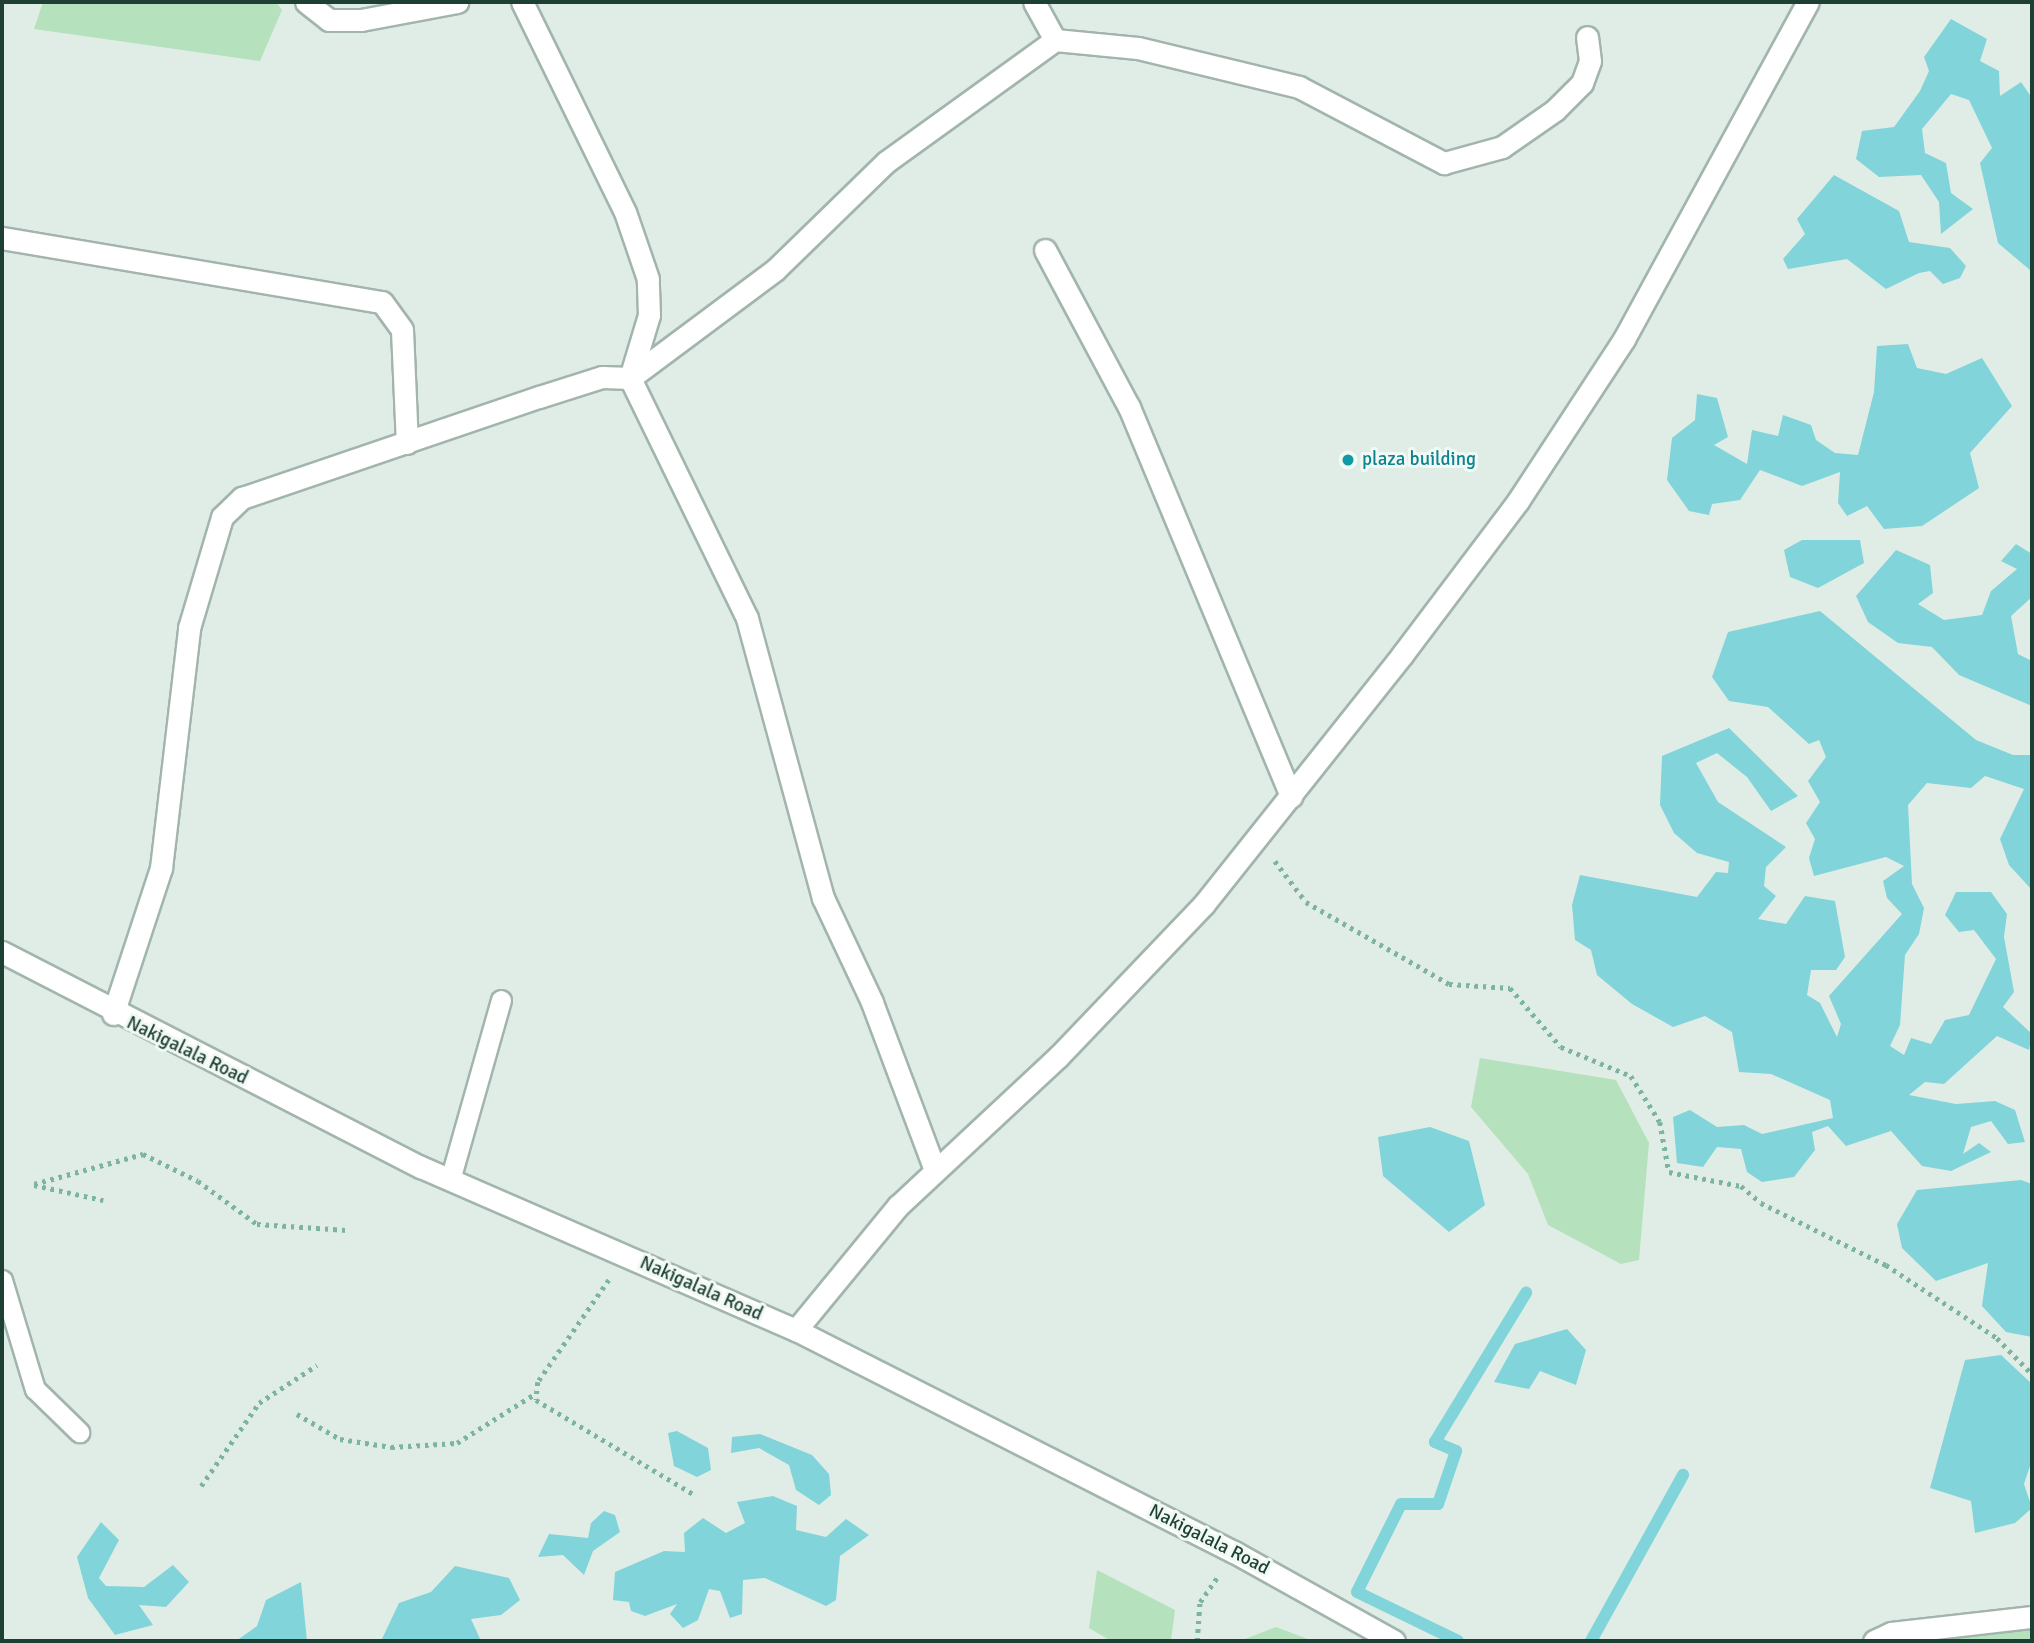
<!DOCTYPE html>
<style>
body{margin:0}
#map{position:relative;width:2034px;height:1643px;overflow:hidden;background:#e0ede6;font-family:Signika,sans-serif}
div>[style]{position:absolute}
.green>*{inset:0;background:#b6e1bd}
.water>*{inset:0;background:#81d4d9}
.stream>*{height:12px;margin:-6px;padding:0 6px;transform-origin:6px;border-radius:6px;background:#81d4d9}
.path>*{height:4.5px;margin-top:-2.25px;transform-origin:0;background:repeating-linear-gradient(90deg,#7cb49d 0 3.5px,transparent 0 8.5px)}
.roads{filter:drop-shadow(2px 0 #a2b5ad) drop-shadow(-2px 0 #a2b5ad) drop-shadow(0 2px #a2b5ad) drop-shadow(0 -2px #a2b5ad)}
.service>*{height:19px;margin:-9.5px;padding:0 9.5px;transform-origin:9.5px;border-radius:9.5px;background:#fff}
.minor>*{height:21px;margin:-10.5px;padding:0 10.5px;transform-origin:10.5px;border-radius:10.5px;background:#fff}
.dots>*{width:19px;height:19px;translate:-50% -50%;box-sizing:border-box;border:4px solid #f1f9f4;border-radius:50%}
span{translate:-50% -50%;white-space:nowrap;text-align:center;line-height:1.15;-webkit-text-stroke:6px #f1f9f4;paint-order:stroke}
.culture-label{font-size:19px;color:#0d838f}
.left{translate:0 -50%;text-align:left}
.street-label{font-size:19px;color:#1e3f33}
.frame{position:absolute;inset:0;border:4px solid #1e3f33;pointer-events:none}
</style>
<div id="map">
<div class="green">
<div style="clip-path:polygon(43px 2px,276px 2px,282px 10px,260px 61px,34px 29px)"></div>
<div style="clip-path:polygon(1480px 1058px,1616px 1080px,1649px 1143px,1639px 1260px,1621px 1264px,1548px 1225px,1528px 1174px,1471px 1107px)"></div>
<div style="clip-path:polygon(1097px 1570px,1175px 1610px,1171px 1641px,1111px 1641px,1089px 1628px)"></div>
<div style="clip-path:polygon(1276px 1627px,1313px 1641px,1240px 1641px)"></div>
<div style="clip-path:polygon(2032px 1630px,2032px 1641px,1934px 1641px,1975px 1635px)"></div>
</div>
<div class="water">
<div style="clip-path:polygon(1951px 19px,1987px 39px,1980px 61px,1999px 71px,2000px 96px,2021px 82px,2032px 98px,2030px 270px,1998px 243px,1980px 163px,1992px 148px,1969px 100px,1951px 94px,1922px 129px,1925px 153px,1946px 163px,1951px 193px,1973px 209px,1941px 234px,1939px 202px,1921px 175px,1879px 177px,1856px 159px,1862px 131px,1894px 127px,1920px 91px,1929px 71px,1924px 57px)"></div>
<div style="clip-path:polygon(1834px 175px,1899px 211px,1909px 242px,1950px 248px,1966px 266px,1960px 278px,1943px 284px,1930px 271px,1919px 273px,1886px 289px,1847px 259px,1788px 269px,1783px 259px,1805px 234px,1797px 219px)"></div>
<div style="clip-path:polygon(1908px 344px,1917px 368px,1946px 374px,1982px 358px,2012px 406px,1970px 453px,1979px 488px,1922px 526px,1884px 529px,1867px 506px,1847px 516px,1838px 503px,1840px 472px,1802px 486px,1760px 470px,1740px 500px,1712px 504px,1709px 515px,1689px 511px,1667px 480px,1672px 438px,1695px 420px,1697px 394px,1717px 398px,1728px 437px,1714px 445px,1747px 464px,1752px 430px,1778px 436px,1783px 415px,1811px 425px,1816px 440px,1835px 453px,1858px 455px,1874px 392px,1877px 346px)"></div>
<div style="clip-path:polygon(1802px 540px,1860px 540px,1864px 563px,1818px 588px,1790px 577px,1784px 550px)"></div>
<div style="clip-path:polygon(2016px 544px,2032px 554px,2032px 597px,2011px 616px,2018px 654px,2032px 661px,2032px 706px,1959px 675px,1932px 647px,1898px 643px,1868px 622px,1856px 596px,1896px 550px,1930px 565px,1933px 593px,1918px 604px,1944px 620px,1982px 615px,1991px 591px,2017px 569px,2001px 561px)"></div>
<div style="clip-path:polygon(1820px 611px,1976px 740px,2013px 755px,2032px 755px,2032px 890px,2009px 865px,2000px 839px,2024px 789px,1985px 776px,1971px 788px,1927px 783px,1908px 805px,1912px 884px,1924px 908px,1919px 934px,1905px 955px,1900px 1025px,1890px 1046px,1904px 1055px,1911px 1038px,1931px 1044px,1945px 1020px,1969px 1015px,1996px 959px,1974px 930px,1959px 932px,1945px 915px,1956px 892px,1991px 892px,2007px 914px,2004px 937px,2014px 992px,2003px 1007px,2032px 1034px,2029px 1050px,1997px 1036px,1944px 1084px,1925px 1082px,1909px 1095px,1956px 1104px,1995px 1101px,2015px 1110px,2025px 1142px,2008px 1144px,1991px 1121px,1971px 1127px,1963px 1154px,1979px 1143px,1991px 1152px,1951px 1171px,1922px 1166px,1891px 1131px,1846px 1146px,1828px 1126px,1812px 1132px,1815px 1150px,1794px 1177px,1762px 1182px,1747px 1172px,1741px 1149px,1717px 1147px,1703px 1167px,1677px 1163px,1673px 1117px,1690px 1110px,1717px 1127px,1744px 1125px,1762px 1134px,1833px 1118px,1830px 1100px,1771px 1074px,1739px 1072px,1732px 1032px,1705px 1016px,1673px 1027px,1632px 1004px,1597px 975px,1591px 950px,1575px 940px,1572px 905px,1580px 875px,1697px 897px,1716px 872px,1728px 873px,1729px 862px,1697px 853px,1674px 833px,1660px 805px,1662px 756px,1729px 728px,1798px 796px,1771px 811px,1747px 777px,1717px 753px,1696px 763px,1718px 802px,1786px 847px,1766px 867px,1764px 886px,1776px 896px,1758px 919px,1786px 924px,1805px 896px,1835px 901px,1845px 957px,1836px 970px,1811px 970px,1807px 995px,1820px 1003px,1837px 1037px,1841px 1024px,1829px 996px,1902px 914px,1887px 898px,1883px 881px,1904px 866px,1886px 857px,1814px 876px,1809px 858px,1815px 839px,1806px 823px,1820px 802px,1808px 781px,1826px 757px,1819px 740px,1809px 744px,1768px 707px,1729px 701px,1712px 677px,1728px 632px)"></div>
<div style="clip-path:polygon(1430px 1127px,1469px 1141px,1485px 1205px,1449px 1232px,1383px 1176px,1378px 1137px)"></div>
<div style="clip-path:polygon(2021px 1180px,2032px 1184px,2032px 1337px,2006px 1332px,1982px 1306px,1988px 1263px,1936px 1281px,1902px 1248px,1897px 1224px,1917px 1190px)"></div>
<div style="clip-path:polygon(1567px 1329px,1586px 1350px,1576px 1385px,1540px 1371px,1529px 1389px,1494px 1382px,1515px 1344px)"></div>
<div style="clip-path:polygon(2001px 1355px,2032px 1384px,2032px 1460px,2024px 1484px,2032px 1508px,2015px 1523px,1975px 1533px,1971px 1501px,1930px 1488px,1965px 1360px)"></div>
<div style="clip-path:polygon(677px 1431px,708px 1448px,711px 1470px,697px 1477px,674px 1466px,668px 1433px)"></div>
<div style="clip-path:polygon(760px 1434px,812px 1455px,829px 1474px,831px 1495px,819px 1505px,796px 1490px,789px 1465px,759px 1448px,731px 1453px,732px 1437px)"></div>
<div style="clip-path:polygon(773px 1496px,797px 1506px,796px 1530px,826px 1537px,846px 1519px,869px 1535px,840px 1556px,836px 1600px,826px 1606px,765px 1578px,743px 1580px,742px 1614px,730px 1618px,720px 1591px,709px 1589px,698px 1620px,683px 1628px,670px 1614px,677px 1604px,645px 1616px,631px 1611px,629px 1602px,613px 1600px,615px 1572px,664px 1551px,685px 1552px,684px 1533px,703px 1518px,726px 1533px,745px 1523px,737px 1502px)"></div>
<div style="clip-path:polygon(604px 1511px,615px 1515px,620px 1532px,593px 1551px,584px 1575px,563px 1555px,538px 1557px,549px 1534px,588px 1538px,591px 1523px)"></div>
<div style="clip-path:polygon(101px 1522px,119px 1540px,99px 1578px,106px 1586px,144px 1587px,173px 1565px,189px 1582px,166px 1607px,139px 1605px,153px 1625px,115px 1635px,88px 1598px,77px 1557px)"></div>
<div style="clip-path:polygon(455px 1566px,509px 1578px,520px 1600px,501px 1615px,471px 1619px,481px 1641px,381px 1641px,399px 1603px,431px 1592px)"></div>
<div style="clip-path:polygon(301px 1582px,307px 1641px,236px 1641px,257px 1626px,266px 1600px)"></div>
</div>
<div class="stream">
<div style="left:1458px;top:1641px;width:112px;rotate:-154.1deg"></div>
<div style="left:1357px;top:1592px;width:98px;rotate:-63.4deg"></div>
<div style="left:1401px;top:1504px;width:37px"></div>
<div style="left:1438px;top:1504px;width:56px;rotate:-71.2deg"></div>
<div style="left:1456px;top:1451px;width:23px;rotate:-157deg"></div>
<div style="left:1435px;top:1442px;width:175px;rotate:-58.6deg"></div>
<div style="left:1591px;top:1641px;width:190px;rotate:-61deg"></div>
</div>
<div class="path">
<div style="left:1275px;top:861px;width:51px;rotate:52.9deg"></div>
<div style="left:1306px;top:902px;width:165px;rotate:29.8deg"></div>
<div style="left:1449px;top:984px;width:61px;rotate:3.8deg"></div>
<div style="left:1510px;top:988px;width:78px;rotate:49.2deg"></div>
<div style="left:1561px;top:1047px;width:76px;rotate:22.5deg"></div>
<div style="left:1631px;top:1076px;width:54px;rotate:57.8deg"></div>
<div style="left:1660px;top:1122px;width:51px;rotate:79.8deg"></div>
<div style="left:1669px;top:1172px;width:73px;rotate:11deg"></div>
<div style="left:1741px;top:1186px;width:26px;rotate:40deg"></div>
<div style="left:1761px;top:1203px;width:140px;rotate:26.4deg"></div>
<div style="left:1886px;top:1265px;width:133px;rotate:33.3deg"></div>
<div style="left:1997px;top:1338px;width:50px;rotate:45.8deg"></div>
<div style="left:34px;top:1184px;width:113px;rotate:-15.4deg"></div>
<div style="left:143px;top:1154px;width:61px;rotate:26.1deg"></div>
<div style="left:198px;top:1181px;width:73px;rotate:36.1deg"></div>
<div style="left:257px;top:1224px;width:90px;rotate:3.8deg"></div>
<div style="left:34px;top:1185px;width:71px;rotate:12.3deg"></div>
<div style="left:609px;top:1280px;width:124px;rotate:124.8deg"></div>
<div style="left:538px;top:1382px;width:18px;rotate:96deg"></div>
<div style="left:536px;top:1400px;width:185px;rotate:30.9deg"></div>
<div style="left:297px;top:1414px;width:50px;rotate:30.2deg"></div>
<div style="left:340px;top:1439px;width:52px;rotate:8.9deg"></div>
<div style="left:391px;top:1447px;width:66px;rotate:-3.5deg"></div>
<div style="left:457px;top:1443px;width:93px;rotate:-32.3deg"></div>
<div style="left:201px;top:1486px;width:101px;rotate:-55.1deg"></div>
<div style="left:259px;top:1403px;width:69px;rotate:-33.2deg"></div>
<div style="left:1197px;top:1641px;width:39px;rotate:-86deg"></div>
<div style="left:1200px;top:1602px;width:32px;rotate:-55deg"></div>
</div>
<div class="roads">
<div class="service">
<div style="left:450px;top:1180px;width:187px;rotate:-74.2deg"></div>
<div style="left:2px;top:1280px;width:114px;rotate:73.2deg"></div>
<div style="left:35px;top:1389px;width:62px;rotate:44.3deg"></div>
</div>
<div class="minor">
<div style="left:306px;top:2px;width:29px;rotate:38deg"></div>
<div style="left:329px;top:20px;width:32px"></div>
<div style="left:361px;top:20px;width:98px;rotate:-10.6deg"></div>
<div style="left:1055px;top:40px;width:83px;rotate:5.5deg"></div>
<div style="left:1138px;top:48px;width:166px;rotate:13.6deg"></div>
<div style="left:1299px;top:87px;width:164px;rotate:27.7deg"></div>
<div style="left:1444px;top:163px;width:60px;rotate:-15.4deg"></div>
<div style="left:1502px;top:147px;width:65px;rotate:-34.9deg"></div>
<div style="left:1555px;top:110px;width:38px;rotate:-45deg"></div>
<div style="left:1582px;top:83px;width:23px;rotate:-70deg"></div>
<div style="left:1590px;top:61px;width:24px;rotate:-97deg"></div>
<div style="left:2px;top:238px;width:385px;rotate:9.6deg"></div>
<div style="left:382px;top:302px;width:34px;rotate:54deg"></div>
<div style="left:402px;top:330px;width:113px;rotate:87.5deg"></div>
<div style="left:1045px;top:250px;width:178px;rotate:61.9deg"></div>
<div style="left:1129px;top:407px;width:422px;rotate:67.4deg"></div>
<div style="left:2px;top:952px;width:471px;rotate:27.2deg"></div>
<div style="left:421px;top:1167px;width:409px;rotate:23.5deg"></div>
<div style="left:796px;top:1330px;width:491px;rotate:26.9deg"></div>
<div style="left:1234px;top:1552px;width:183px;rotate:29.1deg"></div>
<div style="left:113px;top:1014px;width:154px;rotate:-71.8deg"></div>
<div style="left:161px;top:868px;width:242px;rotate:-83.3deg"></div>
<div style="left:189px;top:628px;width:116px;rotate:-73.4deg"></div>
<div style="left:222px;top:517px;width:28px;rotate:-44deg"></div>
<div style="left:242px;top:498px;width:314px;rotate:-18.8deg"></div>
<div style="left:539px;top:397px;width:66px;rotate:-17.6deg"></div>
<div style="left:602px;top:377px;width:28px;rotate:2deg"></div>
<div style="left:630px;top:378px;width:66px;rotate:-73.2deg"></div>
<div style="left:649px;top:315px;width:36px;rotate:-92deg"></div>
<div style="left:648px;top:279px;width:71px;rotate:-108.9deg"></div>
<div style="left:625px;top:212px;width:234px;rotate:-116.1deg"></div>
<div style="left:935px;top:1170px;width:179px;rotate:-110.6deg"></div>
<div style="left:872px;top:1002px;width:115px;rotate:-115.2deg"></div>
<div style="left:823px;top:898px;width:290px;rotate:-105.2deg"></div>
<div style="left:747px;top:618px;width:267px;rotate:-116deg"></div>
<div style="left:630px;top:378px;width:182px;rotate:-36.7deg"></div>
<div style="left:776px;top:269px;width:153px;rotate:-44.2deg"></div>
<div style="left:886px;top:162px;width:208px;rotate:-35.8deg"></div>
<div style="left:1055px;top:40px;width:43px;rotate:-118.9deg"></div>
<div style="left:796px;top:1330px;width:161px;rotate:-50.6deg"></div>
<div style="left:898px;top:1206px;width:219px;rotate:-43deg"></div>
<div style="left:1058px;top:1057px;width:211px;rotate:-46.3deg"></div>
<div style="left:1204px;top:904px;width:318px;rotate:-51.5deg"></div>
<div style="left:1402px;top:655px;width:193px;rotate:-53deg"></div>
<div style="left:1518px;top:501px;width:194px;rotate:-56.8deg"></div>
<div style="left:1624px;top:339px;width:384px;rotate:-61.4deg"></div>
<div style="left:1874px;top:1641px;width:19px;rotate:-25deg"></div>
<div style="left:1891px;top:1633px;width:142px;rotate:-6.5deg"></div>
</div>
</div>
<div class="dots">
<div style="left:1348px;top:460px;background:#0f9aa8"></div>
</div>
<div class="culture-label">
<span class="left" style="left:1362px;top:460px">plaza building</span>
</div>
<div class="street-label">
<span style="left:187px;top:1051px;rotate:26deg">Nakigalala Road</span>
<span style="left:701px;top:1289px;rotate:24deg">Nakigalala Road</span>
<span style="left:1209px;top:1540px;rotate:27deg">Nakigalala Road</span>
</div>
<div class="frame"></div>
</div>
